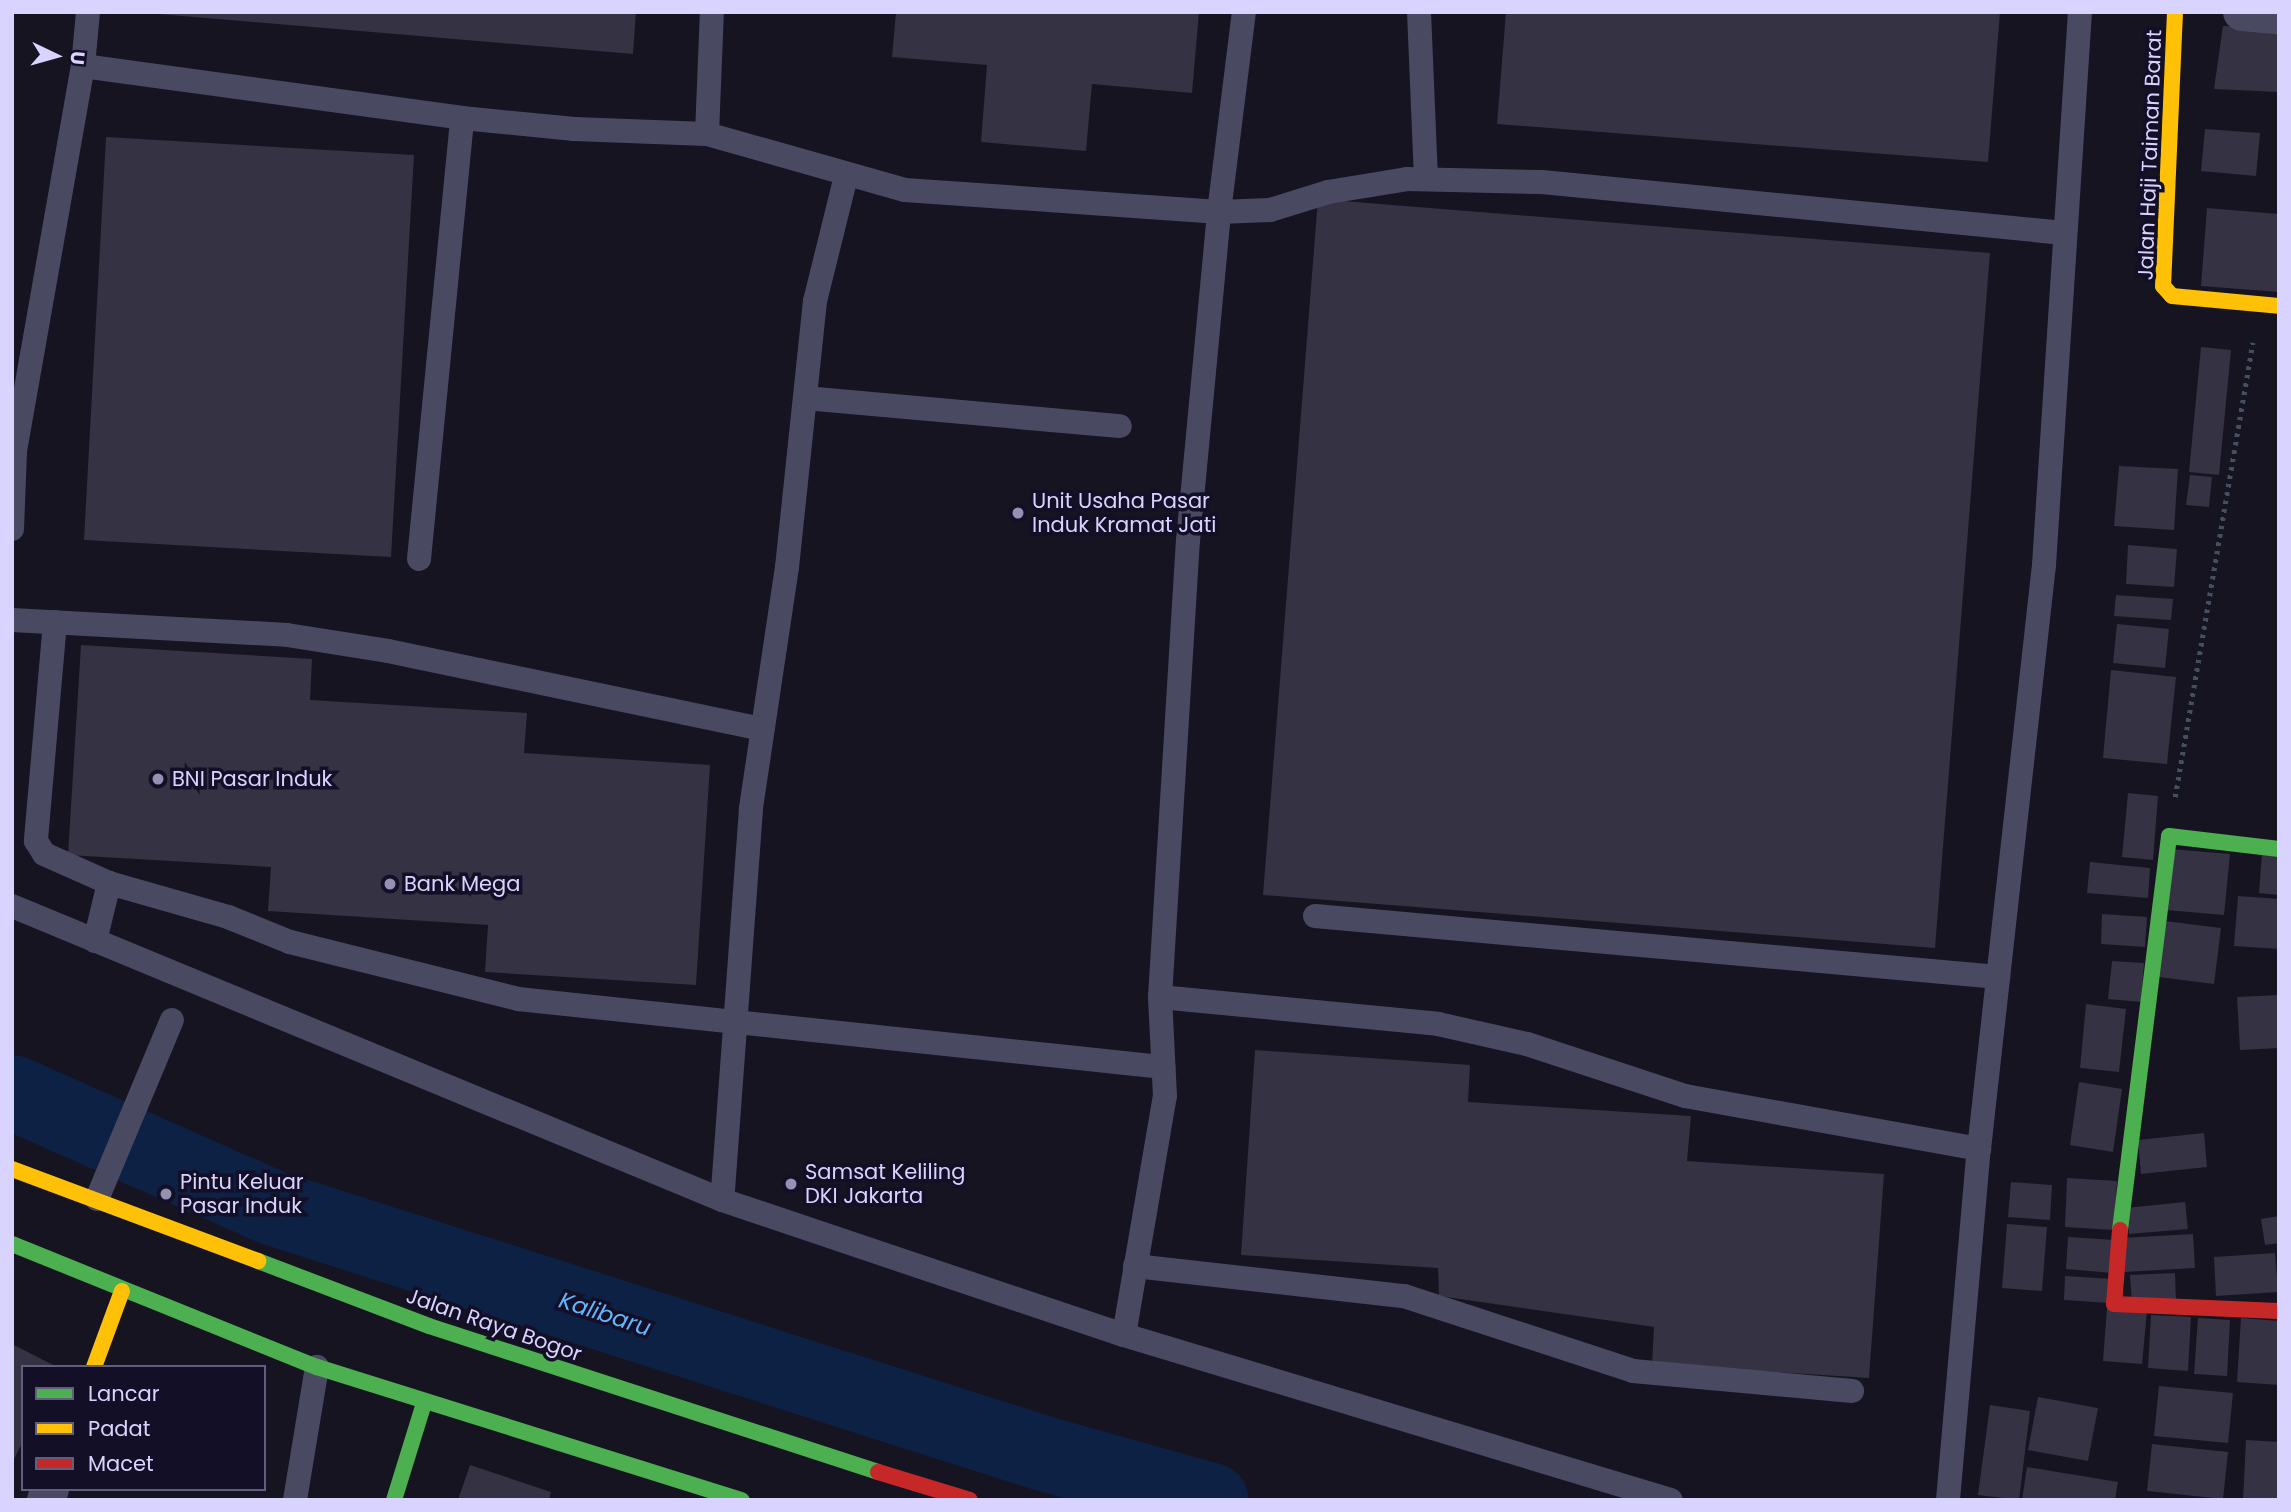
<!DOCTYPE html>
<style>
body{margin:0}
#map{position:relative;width:2291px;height:1512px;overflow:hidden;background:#161421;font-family:Poppins,sans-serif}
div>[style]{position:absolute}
.river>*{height:75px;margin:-37.5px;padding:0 37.5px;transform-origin:37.5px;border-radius:37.5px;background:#0d2144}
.building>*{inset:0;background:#343243}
.path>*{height:4.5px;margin-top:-2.25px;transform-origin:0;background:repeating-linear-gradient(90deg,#44505f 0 3.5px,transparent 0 8.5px)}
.lane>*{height:24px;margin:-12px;padding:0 12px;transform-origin:12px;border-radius:12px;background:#4a4962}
.street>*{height:38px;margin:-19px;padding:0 19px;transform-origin:19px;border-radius:19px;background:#4a4962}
.fast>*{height:16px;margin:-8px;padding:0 8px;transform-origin:8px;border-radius:8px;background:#4caf50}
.slow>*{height:16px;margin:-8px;padding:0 8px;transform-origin:8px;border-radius:8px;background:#ffc107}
.jam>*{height:16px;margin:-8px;padding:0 8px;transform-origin:8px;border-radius:8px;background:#c62828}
.dots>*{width:19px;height:19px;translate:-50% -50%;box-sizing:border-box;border:4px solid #130f26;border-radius:50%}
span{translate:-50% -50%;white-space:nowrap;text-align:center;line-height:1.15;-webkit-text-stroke:7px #130f26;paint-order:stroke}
.street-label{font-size:21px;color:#d9d4ff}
.poi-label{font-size:21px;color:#d9d4ff}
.left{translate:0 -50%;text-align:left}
.water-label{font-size:23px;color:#62b6ff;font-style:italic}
.frame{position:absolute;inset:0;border:14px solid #d9d4ff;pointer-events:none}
.legend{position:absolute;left:21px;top:1365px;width:245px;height:126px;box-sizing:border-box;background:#130f26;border:2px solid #625e7d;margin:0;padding:9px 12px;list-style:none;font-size:21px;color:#d9d4ff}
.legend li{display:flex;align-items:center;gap:14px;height:35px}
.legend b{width:35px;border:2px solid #625e7d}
.north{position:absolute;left:21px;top:21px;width:70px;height:70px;-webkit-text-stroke:5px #130f26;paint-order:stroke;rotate:95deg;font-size:19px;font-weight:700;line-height:28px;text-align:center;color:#d9d4ff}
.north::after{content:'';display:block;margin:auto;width:24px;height:32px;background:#d9d4ff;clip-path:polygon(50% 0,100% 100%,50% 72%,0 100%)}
</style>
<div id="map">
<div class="river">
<div style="left:12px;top:1092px;width:287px;rotate:23.9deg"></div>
<div style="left:274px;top:1208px;width:807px;rotate:17.67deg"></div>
<div style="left:1043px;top:1453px;width:174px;rotate:15.6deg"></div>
</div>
<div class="building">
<div style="clip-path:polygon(135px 12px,636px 12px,633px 54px)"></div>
<div style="clip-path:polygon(896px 12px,1199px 12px,1192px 93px,1092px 84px,1086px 151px,981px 142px,987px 65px,892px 57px)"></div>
<div style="clip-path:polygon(1506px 12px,2000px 12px,1988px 162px,1497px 124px)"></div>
<div style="clip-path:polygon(2223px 26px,2279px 28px,2279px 92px,2214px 89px)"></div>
<div style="clip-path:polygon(2205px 129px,2260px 133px,2256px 176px,2201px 171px)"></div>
<div style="clip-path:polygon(106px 137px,414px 155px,391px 557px,84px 540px)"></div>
<div style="clip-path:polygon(1318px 199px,1990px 253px,1935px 948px,1263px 895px)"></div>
<div style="clip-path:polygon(2207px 208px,2279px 214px,2279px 292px,2201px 286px)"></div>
<div style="clip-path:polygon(2201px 347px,2231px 350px,2219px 475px,2189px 472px)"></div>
<div style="clip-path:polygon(2119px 466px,2178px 469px,2174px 530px,2114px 526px)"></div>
<div style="clip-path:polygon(2190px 475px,2212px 477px,2209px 507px,2186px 505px)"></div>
<div style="clip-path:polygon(2128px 545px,2177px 549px,2174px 587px,2126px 584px)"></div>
<div style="clip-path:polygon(2116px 595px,2173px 599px,2171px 620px,2114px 616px)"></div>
<div style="clip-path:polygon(2117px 624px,2169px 629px,2165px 668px,2113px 663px)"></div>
<div style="clip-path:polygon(81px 645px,312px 659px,310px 700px,527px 713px,524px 753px,710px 765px,696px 985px,485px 972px,488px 925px,268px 911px,271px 867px,68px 855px)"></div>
<div style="clip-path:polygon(2111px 670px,2176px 677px,2167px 764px,2103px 758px)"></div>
<div style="clip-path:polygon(2128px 793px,2158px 796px,2153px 860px,2122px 857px)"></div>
<div style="clip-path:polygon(2171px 849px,2230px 854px,2224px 915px,2166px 910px)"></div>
<div style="clip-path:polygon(2262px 854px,2279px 855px,2279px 895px,2259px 893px)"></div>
<div style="clip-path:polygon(2090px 862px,2150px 868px,2148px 898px,2087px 893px)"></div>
<div style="clip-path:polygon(2238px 896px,2279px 899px,2279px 949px,2234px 946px)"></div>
<div style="clip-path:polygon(2102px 914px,2147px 917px,2145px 947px,2101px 944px)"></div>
<div style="clip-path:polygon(2165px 921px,2221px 928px,2214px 984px,2158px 977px)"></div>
<div style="clip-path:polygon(2112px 961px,2144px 963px,2141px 1002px,2108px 999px)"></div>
<div style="clip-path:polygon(2279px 995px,2279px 1048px,2240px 1050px,2237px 997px)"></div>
<div style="clip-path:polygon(2086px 1004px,2126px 1009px,2119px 1072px,2080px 1068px)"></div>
<div style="clip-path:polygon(1255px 1050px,1470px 1065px,1468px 1102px,1691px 1116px,1687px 1161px,1884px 1174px,1869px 1378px,1652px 1364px,1654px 1327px,1439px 1296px,1438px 1268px,1241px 1255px)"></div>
<div style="clip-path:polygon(2079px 1082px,2122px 1089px,2113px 1152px,2070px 1145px)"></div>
<div style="clip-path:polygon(2204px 1133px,2207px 1167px,2141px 1174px,2138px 1140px)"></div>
<div style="clip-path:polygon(2067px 1178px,2117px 1181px,2114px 1230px,2065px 1227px)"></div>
<div style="clip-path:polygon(2011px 1182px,2052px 1185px,2050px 1220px,2008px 1217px)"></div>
<div style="clip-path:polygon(2185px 1202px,2188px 1229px,2129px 1234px,2126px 1208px)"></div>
<div style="clip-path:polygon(2279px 1216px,2279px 1243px,2265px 1245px,2261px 1219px)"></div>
<div style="clip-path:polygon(2007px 1224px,2047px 1227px,2042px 1291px,2002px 1288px)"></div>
<div style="clip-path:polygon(2193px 1234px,2195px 1268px,2124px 1272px,2122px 1238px)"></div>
<div style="clip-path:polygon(2068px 1237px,2115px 1240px,2112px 1273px,2066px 1269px)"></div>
<div style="clip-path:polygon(2275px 1253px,2278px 1292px,2216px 1296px,2214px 1257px)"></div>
<div style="clip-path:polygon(2175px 1273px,2176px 1302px,2132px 1304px,2130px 1275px)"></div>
<div style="clip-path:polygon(2065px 1276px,2112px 1279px,2110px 1303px,2064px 1300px)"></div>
<div style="clip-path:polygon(2107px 1308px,2147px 1311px,2142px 1364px,2103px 1361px)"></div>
<div style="clip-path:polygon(2151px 1315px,2191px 1317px,2188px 1371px,2148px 1368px)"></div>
<div style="clip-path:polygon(2198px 1318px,2230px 1320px,2227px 1376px,2194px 1374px)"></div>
<div style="clip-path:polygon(2241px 1318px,2279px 1321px,2279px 1385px,2237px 1382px)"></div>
<div style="clip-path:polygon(12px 1344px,57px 1367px,23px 1367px,23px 1441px,12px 1463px)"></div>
<div style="clip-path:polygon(2159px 1386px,2233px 1393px,2228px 1443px,2154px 1436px)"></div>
<div style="clip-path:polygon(2038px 1397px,2098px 1408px,2088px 1461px,2028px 1450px)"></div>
<div style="clip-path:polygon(1990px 1405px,2030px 1411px,2019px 1500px,1978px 1495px)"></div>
<div style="clip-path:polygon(2246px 1440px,2279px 1442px,2279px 1500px,2243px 1500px)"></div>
<div style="clip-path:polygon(2152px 1444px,2228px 1452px,2223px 1499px,2147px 1491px)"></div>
<div style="clip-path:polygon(470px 1465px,551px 1492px,549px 1500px,458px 1500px)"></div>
<div style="clip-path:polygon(2027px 1467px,2118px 1482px,2115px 1500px,2022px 1500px)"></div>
</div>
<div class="path">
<div style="left:2175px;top:797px;width:461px;rotate:-80.3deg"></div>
</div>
<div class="lane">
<div style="left:1419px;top:12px;width:166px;rotate:87.6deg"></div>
<div style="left:83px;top:66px;width:383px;rotate:7.8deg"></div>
<div style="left:462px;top:118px;width:113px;rotate:5.6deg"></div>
<div style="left:574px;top:129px;width:133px;rotate:2.2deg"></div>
<div style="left:707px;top:134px;width:206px;rotate:15.8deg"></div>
<div style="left:905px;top:190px;width:315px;rotate:4deg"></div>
<div style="left:1219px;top:212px;width:51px;rotate:-2.2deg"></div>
<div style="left:1270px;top:210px;width:61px;rotate:-17.2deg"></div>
<div style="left:1328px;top:192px;width:80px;rotate:-9.3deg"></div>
<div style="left:1407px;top:179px;width:135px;rotate:1.3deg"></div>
<div style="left:1542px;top:182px;width:524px;rotate:5.58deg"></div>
<div style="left:707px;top:134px;width:122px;rotate:-87.7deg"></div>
<div style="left:846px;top:176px;width:129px;rotate:103.9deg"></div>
<div style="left:815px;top:301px;width:267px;rotate:96deg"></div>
<div style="left:787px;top:567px;width:245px;rotate:98.5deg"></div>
<div style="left:751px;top:809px;width:392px;rotate:94.2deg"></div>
<div style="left:722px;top:1200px;width:424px;rotate:18.6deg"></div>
<div style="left:1124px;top:1335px;width:571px;rotate:16.79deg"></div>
<div style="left:805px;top:398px;width:316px;rotate:5.1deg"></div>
<div style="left:12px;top:529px;width:78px;rotate:-87.8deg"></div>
<div style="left:15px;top:451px;width:391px;rotate:-80deg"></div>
<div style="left:83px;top:66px;width:54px;rotate:-84.7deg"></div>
<div style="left:419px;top:559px;width:443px;rotate:-84.4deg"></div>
<div style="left:12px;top:620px;width:275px;rotate:3.1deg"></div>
<div style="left:287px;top:635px;width:102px;rotate:9deg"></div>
<div style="left:388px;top:651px;width:382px;rotate:11.8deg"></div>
<div style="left:55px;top:622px;width:220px;rotate:95deg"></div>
<div style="left:36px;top:841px;width:15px;rotate:58deg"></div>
<div style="left:44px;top:854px;width:71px;rotate:24deg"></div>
<div style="left:12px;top:906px;width:768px;rotate:22.49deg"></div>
<div style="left:1315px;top:916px;width:686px;rotate:5.1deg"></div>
<div style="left:95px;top:941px;width:60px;rotate:-76.4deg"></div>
<div style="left:109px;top:883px;width:124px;rotate:15.9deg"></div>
<div style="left:228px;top:917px;width:67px;rotate:22deg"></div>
<div style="left:290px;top:942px;width:235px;rotate:14deg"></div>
<div style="left:518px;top:999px;width:649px;rotate:6.02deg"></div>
<div style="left:1160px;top:997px;width:279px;rotate:5.5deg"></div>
<div style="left:1438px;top:1024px;width:91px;rotate:12.7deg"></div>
<div style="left:1527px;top:1044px;width:166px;rotate:18.2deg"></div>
<div style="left:1685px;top:1096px;width:299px;rotate:10.2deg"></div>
<div style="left:97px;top:1199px;width:194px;rotate:-67.3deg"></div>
<div style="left:1135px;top:1266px;width:271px;rotate:6.4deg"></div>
<div style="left:1404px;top:1296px;width:241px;rotate:18.1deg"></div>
<div style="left:1633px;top:1371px;width:220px;rotate:5.2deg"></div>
<div style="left:1124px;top:1335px;width:242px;rotate:-80.3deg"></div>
<div style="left:1165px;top:1096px;width:99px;rotate:-92.9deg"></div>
<div style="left:1160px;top:997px;width:457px;rotate:-86.5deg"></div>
<div style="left:1188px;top:541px;width:330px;rotate:-84.6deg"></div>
<div style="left:1219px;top:212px;width:202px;rotate:-82.9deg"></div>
<div style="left:295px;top:1500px;width:135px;rotate:-80.6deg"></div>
<div style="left:1948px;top:1500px;width:352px;rotate:-85deg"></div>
<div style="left:1979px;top:1149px;width:588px;rotate:-83.65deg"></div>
<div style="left:2044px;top:565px;width:554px;rotate:-86.28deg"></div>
</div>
<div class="street">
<div style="left:2242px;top:12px;width:37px;rotate:5deg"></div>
<div style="left:46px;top:1500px;width:12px;rotate:-70deg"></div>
</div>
<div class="fast">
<div style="left:2120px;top:1230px;width:397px;rotate:-82.9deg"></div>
<div style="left:2169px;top:836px;width:111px;rotate:6.7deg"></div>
<div style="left:12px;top:1244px;width:329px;rotate:22deg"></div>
<div style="left:317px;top:1367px;width:445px;rotate:17.4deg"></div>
<div style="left:258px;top:1261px;width:183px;rotate:20.8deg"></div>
<div style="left:429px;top:1326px;width:472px;rotate:18deg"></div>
<div style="left:394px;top:1500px;width:102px;rotate:-72.8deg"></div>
</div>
<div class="slow">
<div style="left:2175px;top:12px;width:274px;rotate:92.5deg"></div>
<div style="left:2163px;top:286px;width:13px;rotate:48deg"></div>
<div style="left:2172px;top:296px;width:107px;rotate:5.3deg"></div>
<div style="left:12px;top:1169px;width:263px;rotate:20.5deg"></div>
<div style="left:94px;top:1367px;width:81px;rotate:-69.8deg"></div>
</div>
<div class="jam">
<div style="left:2120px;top:1230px;width:74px;rotate:94.6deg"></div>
<div style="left:2114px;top:1304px;width:165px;rotate:2.4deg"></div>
<div style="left:878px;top:1472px;width:96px;rotate:16.9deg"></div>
</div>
<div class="dots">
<div style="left:1018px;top:513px;background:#9591b1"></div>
<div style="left:158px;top:779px;background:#9591b1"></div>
<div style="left:390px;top:884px;background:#9591b1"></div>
<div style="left:791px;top:1184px;background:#9591b1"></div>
<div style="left:166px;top:1194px;background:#9591b1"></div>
</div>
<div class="street-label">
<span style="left:2150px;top:155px;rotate:-88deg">Jalan Haji Taiman Barat</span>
<span style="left:494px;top:1325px;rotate:19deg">Jalan Raya Bogor</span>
</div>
<div class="poi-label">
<span class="left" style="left:1032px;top:513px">Unit Usaha Pasar<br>Induk Kramat Jati</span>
<span class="left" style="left:172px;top:779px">BNI Pasar Induk</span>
<span class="left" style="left:404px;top:884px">Bank Mega</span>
<span class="left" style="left:805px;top:1184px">Samsat Keliling<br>DKI Jakarta</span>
<span class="left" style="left:180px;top:1194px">Pintu Keluar<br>Pasar Induk</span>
</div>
<div class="water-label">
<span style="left:605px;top:1314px;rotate:18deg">Kalibaru</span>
</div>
<div class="frame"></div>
<ul class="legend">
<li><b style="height:9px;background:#4caf50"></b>Lancar</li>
<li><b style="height:9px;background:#ffc107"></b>Padat</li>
<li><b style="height:9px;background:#c62828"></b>Macet</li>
</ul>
<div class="north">U</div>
</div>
